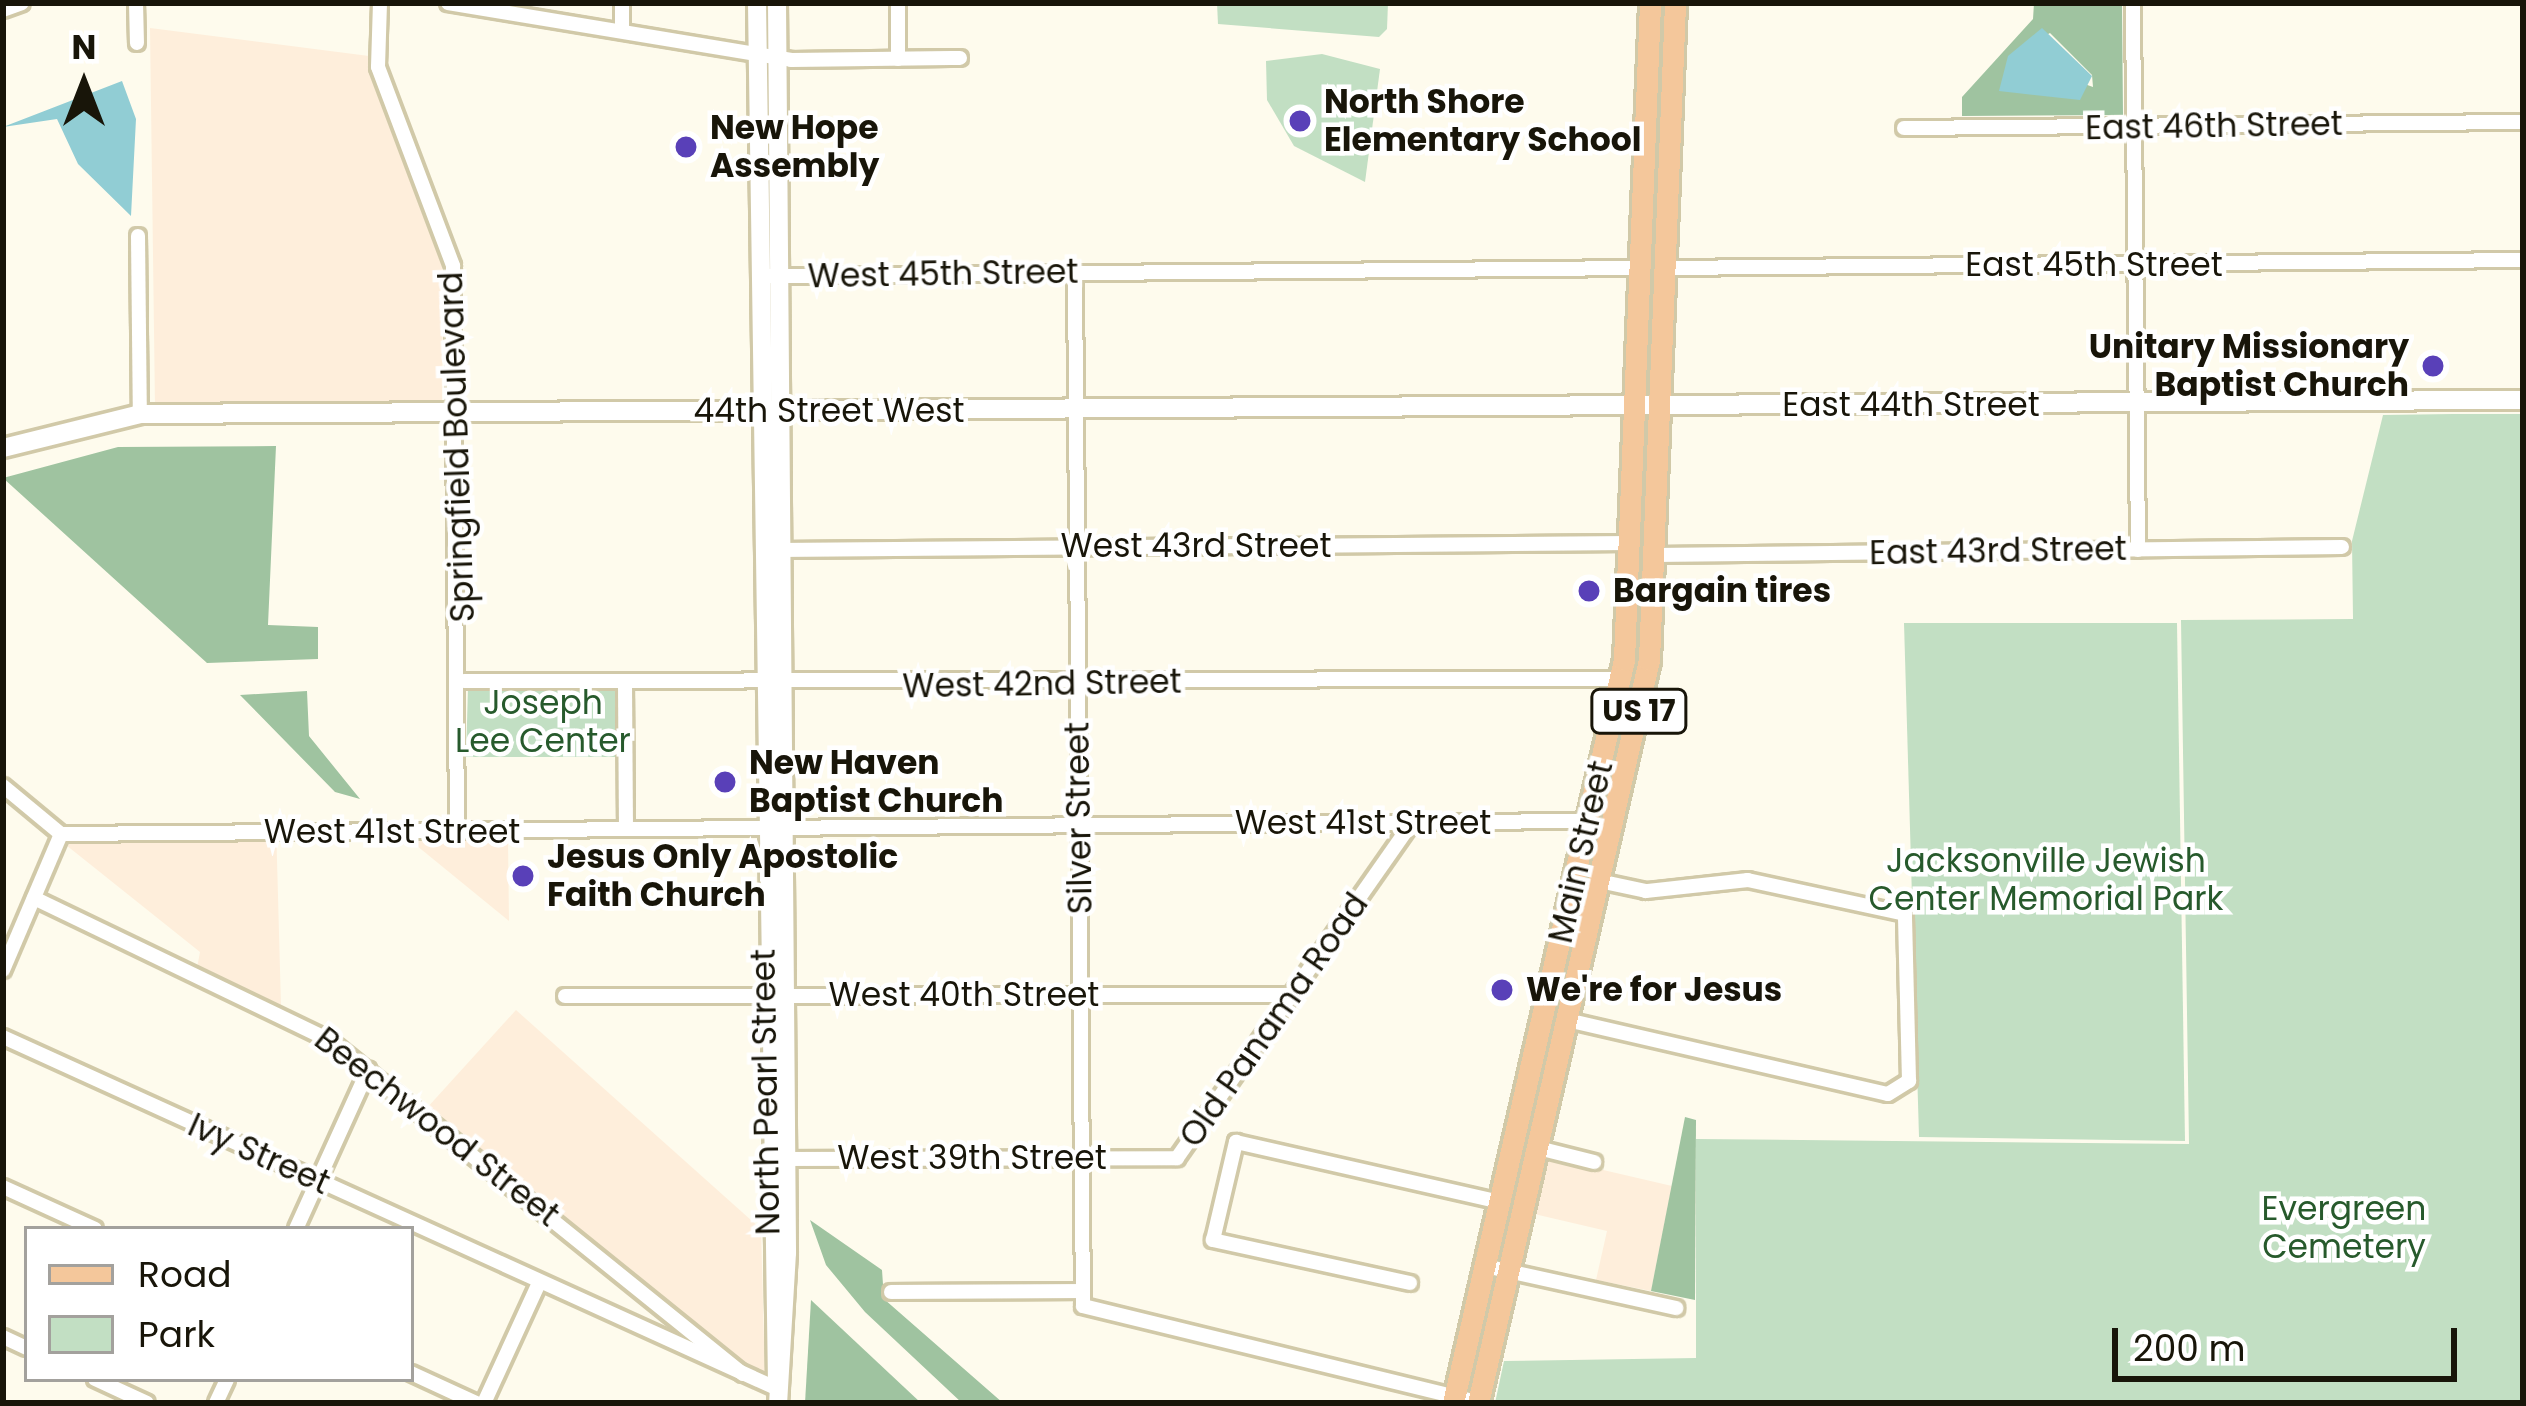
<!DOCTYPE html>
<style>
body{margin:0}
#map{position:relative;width:2526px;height:1406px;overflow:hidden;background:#fefbed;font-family:Poppins,sans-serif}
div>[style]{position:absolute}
.industrial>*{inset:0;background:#feeedb}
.green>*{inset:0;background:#c2dfc3}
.forest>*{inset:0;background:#9fc3a0}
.water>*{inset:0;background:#91cdd4}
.roads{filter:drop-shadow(3px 0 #d1c9a8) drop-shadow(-3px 0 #d1c9a8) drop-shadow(0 3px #d1c9a8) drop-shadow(0 -3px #d1c9a8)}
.minor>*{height:14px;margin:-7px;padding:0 7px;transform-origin:7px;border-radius:7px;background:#fff}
.tertiary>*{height:18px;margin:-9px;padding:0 9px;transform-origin:9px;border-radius:9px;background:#fff}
.primary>*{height:21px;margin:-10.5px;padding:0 10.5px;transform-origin:10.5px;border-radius:10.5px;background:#f4c79b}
.dots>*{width:33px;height:33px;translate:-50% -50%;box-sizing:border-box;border:6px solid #fff;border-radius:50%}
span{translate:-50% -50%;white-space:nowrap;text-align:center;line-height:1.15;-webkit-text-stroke:9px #fff;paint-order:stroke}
.shield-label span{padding:3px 9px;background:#fff;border:3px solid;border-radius:9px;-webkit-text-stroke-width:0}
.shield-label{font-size:30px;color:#181509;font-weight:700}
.poi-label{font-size:33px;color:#181509;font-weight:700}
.left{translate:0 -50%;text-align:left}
.right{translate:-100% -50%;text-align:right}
.street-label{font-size:33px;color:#181509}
.park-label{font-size:33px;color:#275a2c}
.frame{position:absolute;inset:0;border:6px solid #181509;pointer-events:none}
.legend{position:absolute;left:24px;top:1226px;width:390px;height:156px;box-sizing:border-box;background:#fff;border:3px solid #a3a19d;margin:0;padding:15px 21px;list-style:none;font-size:36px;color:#181509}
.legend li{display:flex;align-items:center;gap:24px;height:60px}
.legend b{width:60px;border:3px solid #a3a19d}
.north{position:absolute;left:24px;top:24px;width:120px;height:120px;-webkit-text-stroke:9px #fff;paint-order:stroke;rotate:0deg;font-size:33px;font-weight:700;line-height:48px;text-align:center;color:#181509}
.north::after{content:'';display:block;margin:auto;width:42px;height:54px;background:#181509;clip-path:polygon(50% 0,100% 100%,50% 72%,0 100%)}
.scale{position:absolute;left:2112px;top:1328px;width:345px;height:54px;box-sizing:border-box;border:6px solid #181509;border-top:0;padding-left:15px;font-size:36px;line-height:42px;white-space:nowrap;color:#181509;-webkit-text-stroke:9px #fff;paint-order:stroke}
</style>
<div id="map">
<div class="industrial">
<div style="clip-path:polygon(150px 28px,369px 56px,443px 251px,442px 400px,155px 406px)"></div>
<div style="clip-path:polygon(276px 823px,281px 1006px,197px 968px,200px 952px,56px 837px,65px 824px)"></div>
<div style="clip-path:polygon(411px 841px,508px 841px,509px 921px)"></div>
<div style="clip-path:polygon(516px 1010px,761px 1229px,765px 1380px,426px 1109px)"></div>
<div style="clip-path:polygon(1543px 1156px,1672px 1186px,1651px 1291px,1596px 1280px,1607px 1231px,1530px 1213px)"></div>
</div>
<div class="green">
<div style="clip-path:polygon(1217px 3px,1388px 3px,1387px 29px,1379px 37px,1218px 24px)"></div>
<div style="clip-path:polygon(1322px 54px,1380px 69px,1365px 182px,1294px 146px,1267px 100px,1266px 61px)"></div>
<div style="clip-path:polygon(2453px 414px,2523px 414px,2523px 1403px,1495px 1403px,1504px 1361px,1696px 1358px,1696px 1139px,2189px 1144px,2181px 620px,2353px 619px,2352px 541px,2383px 415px)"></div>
<div style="clip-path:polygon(1904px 623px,2177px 623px,2185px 1141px,1919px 1137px)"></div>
<div style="clip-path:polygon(617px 687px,620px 757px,466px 757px,468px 688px)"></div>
</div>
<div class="forest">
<div style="clip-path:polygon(evenodd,2034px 3px,2122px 3px,2123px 115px,1962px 116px,1962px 97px,2033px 19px,2034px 3px,2050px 33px,2092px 75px,2093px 87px,2008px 57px,2050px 33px)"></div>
<div style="clip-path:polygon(276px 446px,268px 625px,318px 627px,318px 659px,207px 663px,3px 478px,118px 447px)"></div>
<div style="clip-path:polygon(307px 691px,309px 736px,360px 799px,335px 792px,240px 695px)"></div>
<div style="clip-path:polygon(1685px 1117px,1696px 1120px,1695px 1300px,1651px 1291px)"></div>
<div style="clip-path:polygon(810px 1220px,882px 1270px,884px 1299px,1003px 1403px,962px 1403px,865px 1312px,826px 1265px)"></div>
<div style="clip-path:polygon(811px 1300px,921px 1403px,805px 1403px)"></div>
</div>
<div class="water">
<div style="clip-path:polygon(2042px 28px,2092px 76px,2080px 100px,1999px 91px,2008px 56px)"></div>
<div style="clip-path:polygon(122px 81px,136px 119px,131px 216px,78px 164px,57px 119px,3px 127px)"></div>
</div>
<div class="roads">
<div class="minor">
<div style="left:136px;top:3px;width:40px;rotate:88.6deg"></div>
<div style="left:380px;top:3px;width:64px;rotate:91.8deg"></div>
<div style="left:378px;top:67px;width:213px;rotate:69.3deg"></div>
<div style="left:453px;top:266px;width:566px;rotate:89.6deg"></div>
<div style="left:448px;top:3px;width:348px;rotate:9.4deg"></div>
<div style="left:791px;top:60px;width:169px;rotate:-0.7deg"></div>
<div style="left:622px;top:3px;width:27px;rotate:90deg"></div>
<div style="left:898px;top:3px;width:56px;rotate:90deg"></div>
<div style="left:2133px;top:3px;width:547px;rotate:89.48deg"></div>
<div style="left:3px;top:10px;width:20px;rotate:-20deg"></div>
<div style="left:1904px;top:128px;width:619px;rotate:-0.56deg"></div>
<div style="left:138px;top:236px;width:178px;rotate:89.4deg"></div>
<div style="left:1664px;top:268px;width:859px;rotate:-0.53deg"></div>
<div style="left:1075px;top:273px;width:1033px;rotate:89.56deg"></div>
<div style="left:1083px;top:1306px;width:406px;rotate:13.7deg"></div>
<div style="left:759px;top:276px;width:881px;rotate:-0.52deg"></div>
<div style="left:777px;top:550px;width:853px;rotate:-0.47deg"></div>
<div style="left:1654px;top:555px;width:688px;rotate:-0.67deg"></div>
<div style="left:464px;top:681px;width:1157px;rotate:-0.1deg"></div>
<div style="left:625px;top:685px;width:144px;rotate:89.6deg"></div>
<div style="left:3px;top:786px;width:75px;rotate:39.6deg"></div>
<div style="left:61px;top:834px;width:1528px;rotate:-0.49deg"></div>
<div style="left:34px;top:898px;width:327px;rotate:25.7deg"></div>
<div style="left:329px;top:1040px;width:532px;rotate:38.9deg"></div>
<div style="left:3px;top:970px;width:148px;rotate:-66.9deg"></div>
<div style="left:565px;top:996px;width:726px;rotate:-0.08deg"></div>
<div style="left:1567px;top:1020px;width:329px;rotate:13deg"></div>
<div style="left:1888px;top:1094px;width:25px;rotate:-32deg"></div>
<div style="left:1909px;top:1081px;width:167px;rotate:-91.4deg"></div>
<div style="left:1905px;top:914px;width:161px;rotate:-167.8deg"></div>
<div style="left:1748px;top:880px;width:103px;rotate:173.8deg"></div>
<div style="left:1646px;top:891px;width:48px;rotate:-168deg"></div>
<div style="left:3px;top:1037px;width:851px;rotate:24.43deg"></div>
<div style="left:1538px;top:1148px;width:58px;rotate:14deg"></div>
<div style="left:777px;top:1159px;width:400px;rotate:-0.1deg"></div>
<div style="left:1177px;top:1158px;width:409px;rotate:-55deg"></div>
<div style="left:3px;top:1187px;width:101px;rotate:24.5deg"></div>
<div style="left:296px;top:1229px;width:175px;rotate:-65.6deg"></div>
<div style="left:1485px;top:1266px;width:196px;rotate:12.4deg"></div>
<div style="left:1410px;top:1283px;width:202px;rotate:-167.7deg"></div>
<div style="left:1213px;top:1240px;width:101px;rotate:-76.8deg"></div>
<div style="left:1236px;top:1142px;width:271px;rotate:12.8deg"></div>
<div style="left:891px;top:1292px;width:191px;rotate:-0.3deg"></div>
<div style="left:3px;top:1337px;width:26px;rotate:25deg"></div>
<div style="left:411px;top:1373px;width:72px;rotate:24.8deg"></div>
<div style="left:95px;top:1379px;width:57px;rotate:24.8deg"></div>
<div style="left:216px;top:1403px;width:26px;rotate:-65deg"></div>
<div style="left:484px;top:1403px;width:132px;rotate:-65.4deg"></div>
</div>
<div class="tertiary">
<div style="left:757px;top:3px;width:1380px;rotate:89.17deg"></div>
<div style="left:777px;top:3px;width:1250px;rotate:89.54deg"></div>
<div style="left:787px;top:1253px;width:150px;rotate:93.4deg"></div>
<div style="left:3px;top:448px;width:141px;rotate:-13.9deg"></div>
<div style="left:140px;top:414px;width:2383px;rotate:-0.34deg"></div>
</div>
<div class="primary">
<div style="left:1453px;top:1403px;width:762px;rotate:-77.04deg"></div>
<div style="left:1624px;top:660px;width:658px;rotate:-87.73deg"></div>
<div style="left:1478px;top:1403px;width:762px;rotate:-77.04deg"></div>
<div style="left:1649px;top:660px;width:658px;rotate:-87.73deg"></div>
</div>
</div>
<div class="dots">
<div style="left:1300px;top:121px;background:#5940b8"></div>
<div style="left:686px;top:147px;background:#5940b8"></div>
<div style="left:2433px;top:366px;background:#5940b8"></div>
<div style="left:1589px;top:591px;background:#5940b8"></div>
<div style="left:725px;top:782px;background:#5940b8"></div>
<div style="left:523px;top:876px;background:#5940b8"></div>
<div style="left:1502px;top:990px;background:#5940b8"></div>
</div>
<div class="shield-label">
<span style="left:1639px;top:711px">US 17</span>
</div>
<div class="poi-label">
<span class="left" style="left:1324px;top:121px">North Shore<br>Elementary School</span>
<span class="left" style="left:710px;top:147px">New Hope<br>Assembly</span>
<span class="right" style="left:2409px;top:366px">Unitary Missionary<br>Baptist Church</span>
<span class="left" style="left:1613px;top:591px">Bargain tires</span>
<span class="left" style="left:749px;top:782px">New Haven<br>Baptist Church</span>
<span class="left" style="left:547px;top:876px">Jesus Only Apostolic<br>Faith Church</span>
<span class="left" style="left:1526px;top:990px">We're for Jesus</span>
</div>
<div class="street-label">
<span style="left:2214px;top:126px;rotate:-1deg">East 46th Street</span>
<span style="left:2094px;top:265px">East 45th Street</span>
<span style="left:943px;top:274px;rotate:-1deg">West 45th Street</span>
<span style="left:1911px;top:405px">East 44th Street</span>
<span style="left:829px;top:411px">44th Street West</span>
<span style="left:457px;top:447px;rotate:-92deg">Springfield Boulevard</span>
<span style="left:1196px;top:546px">West 43rd Street</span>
<span style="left:1998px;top:551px;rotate:-1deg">East 43rd Street</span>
<span style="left:1042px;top:684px;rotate:-1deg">West 42nd Street</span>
<span style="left:1079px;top:818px;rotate:-91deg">Silver Street</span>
<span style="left:1363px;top:823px">West 41st Street</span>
<span style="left:392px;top:832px">West 41st Street</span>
<span style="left:1581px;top:852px;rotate:-77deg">Main Street</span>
<span style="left:964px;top:995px">West 40th Street</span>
<span style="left:1274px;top:1020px;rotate:-55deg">Old Panama Road</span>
<span style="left:766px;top:1092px;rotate:-91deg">North Pearl Street</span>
<span style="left:437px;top:1127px;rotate:38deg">Beechwood Street</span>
<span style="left:259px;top:1154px;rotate:24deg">Ivy Street</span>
<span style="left:972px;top:1158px">West 39th Street</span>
</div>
<div class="park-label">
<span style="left:543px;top:722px">Joseph<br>Lee Center</span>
<span style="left:2046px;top:880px">Jacksonville Jewish<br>Center Memorial Park</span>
<span style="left:2344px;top:1228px">Evergreen<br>Cemetery</span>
</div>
<div class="frame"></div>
<ul class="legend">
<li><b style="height:15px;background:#f4c79b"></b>Road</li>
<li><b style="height:33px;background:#c2dfc3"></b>Park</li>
</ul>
<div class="north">N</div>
<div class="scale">200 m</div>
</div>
